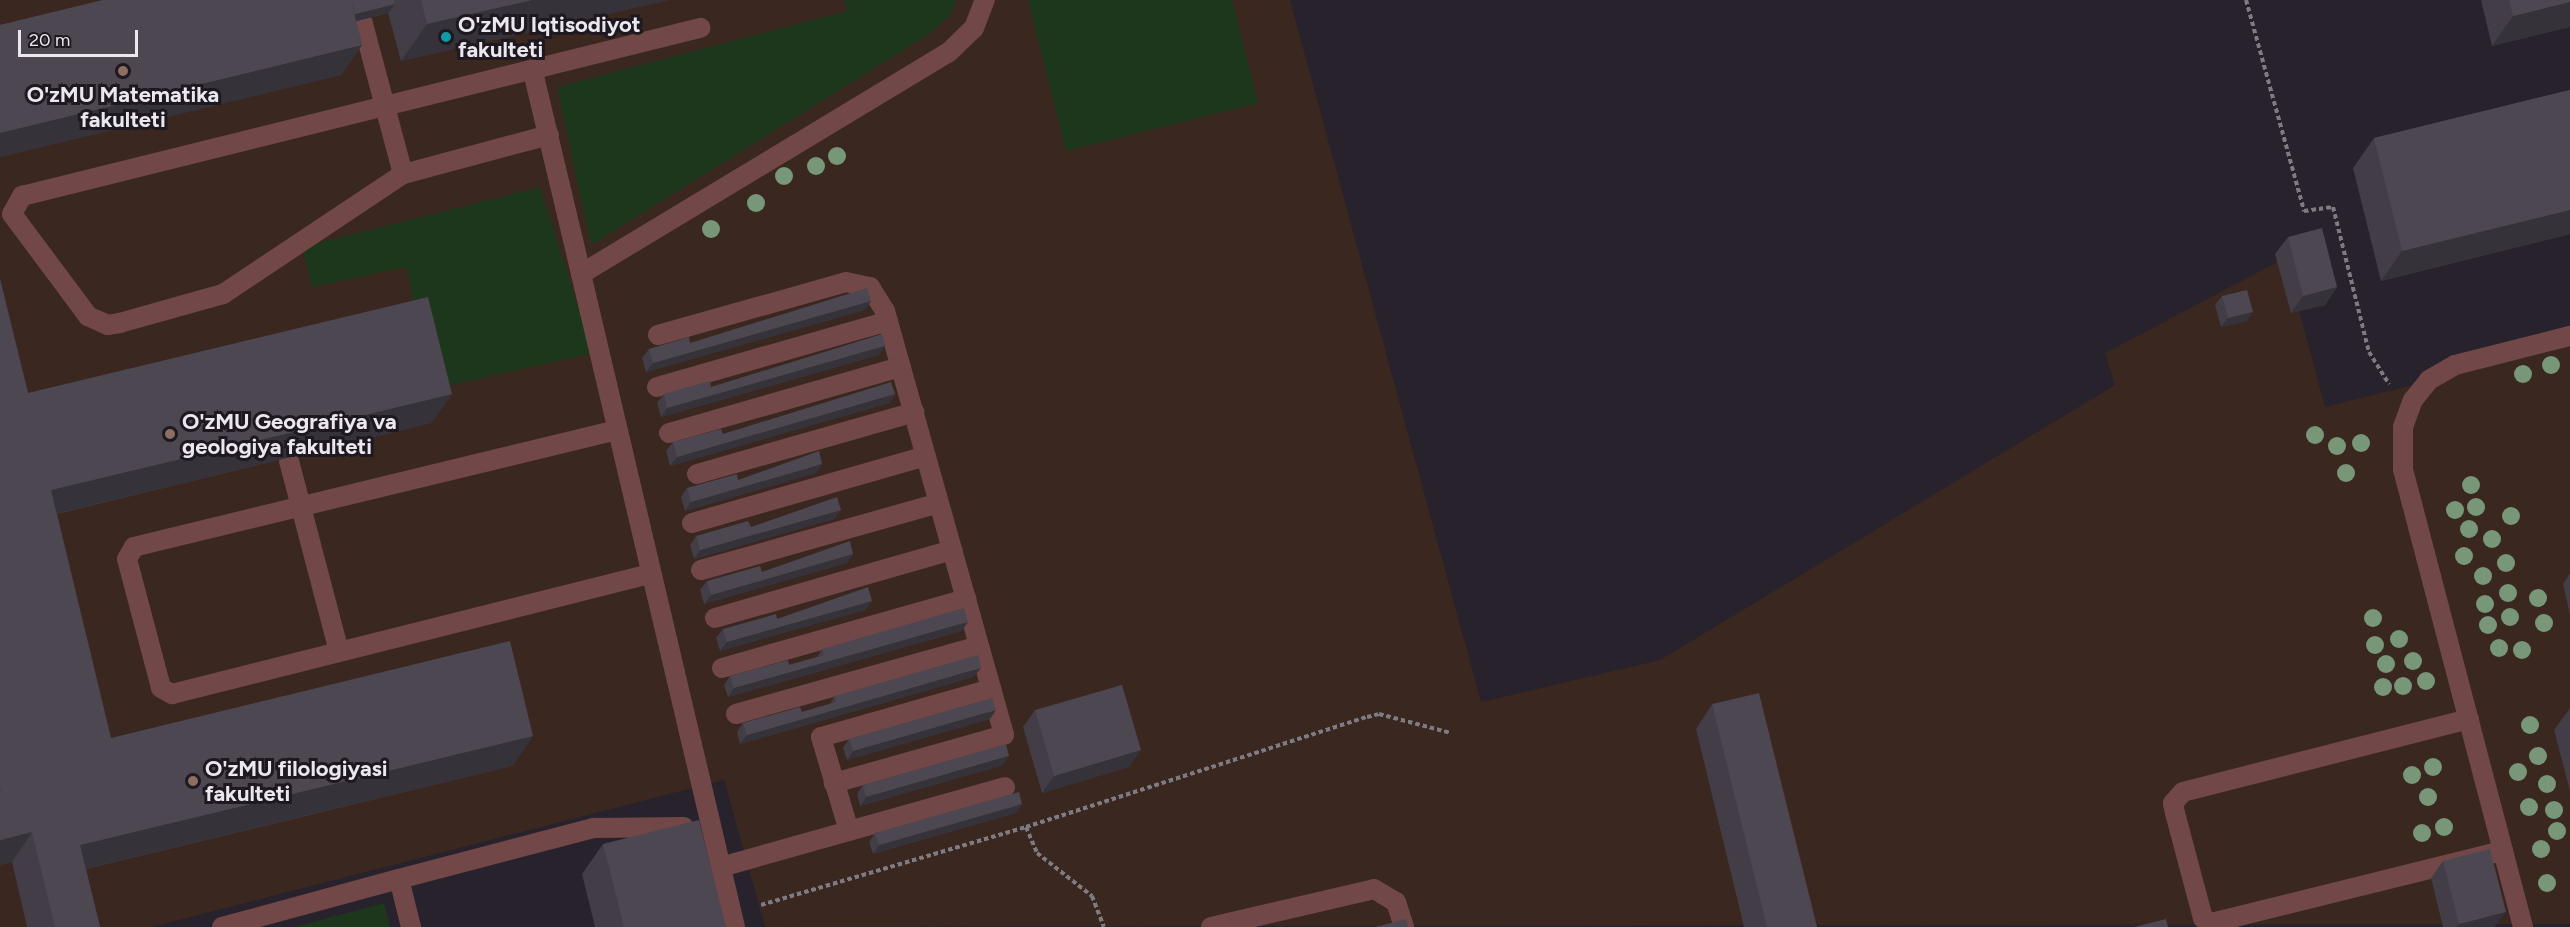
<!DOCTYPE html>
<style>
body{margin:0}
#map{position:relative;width:2570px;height:927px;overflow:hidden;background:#27222b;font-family:Figtree,sans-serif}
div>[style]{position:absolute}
.education>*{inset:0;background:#392720}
.green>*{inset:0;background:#1c371c}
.path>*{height:4px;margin-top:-2px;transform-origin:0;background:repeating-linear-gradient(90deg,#7f7b83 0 4.5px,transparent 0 7.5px)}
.lane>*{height:20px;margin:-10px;padding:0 10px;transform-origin:10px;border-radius:10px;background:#724747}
.trees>*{width:18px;height:18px;margin:-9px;border-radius:50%;background:#789678}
.wall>*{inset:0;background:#423d46}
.shaded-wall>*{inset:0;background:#363239}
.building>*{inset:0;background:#4d4751}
.dots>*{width:16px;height:16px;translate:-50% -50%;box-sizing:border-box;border:3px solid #1e1821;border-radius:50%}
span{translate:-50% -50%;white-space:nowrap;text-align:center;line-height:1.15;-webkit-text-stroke:6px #1e1821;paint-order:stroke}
.poi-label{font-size:22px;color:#ebe7ee;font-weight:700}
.left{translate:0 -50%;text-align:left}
.scale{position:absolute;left:18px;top:30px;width:120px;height:27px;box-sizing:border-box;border:3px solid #ebe7ee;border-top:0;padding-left:8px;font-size:18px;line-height:21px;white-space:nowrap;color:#ebe7ee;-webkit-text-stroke:4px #1e1821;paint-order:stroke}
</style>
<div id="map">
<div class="education">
<div style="clip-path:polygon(0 0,1290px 0,1481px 702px,1660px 660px,2115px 385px,2105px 353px,2285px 258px,2325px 407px,2570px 346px,2570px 924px,765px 927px,724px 780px,152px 927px,0 927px)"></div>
</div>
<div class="green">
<div style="clip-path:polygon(845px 0,957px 0,950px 15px,929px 34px,591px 245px,557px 87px,847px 11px)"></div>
<div style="clip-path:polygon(1028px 0,1232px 0,1258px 103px,1066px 151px)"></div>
<div style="clip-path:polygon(540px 187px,593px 353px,433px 389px,406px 267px,312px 287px,302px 247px)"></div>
<div style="clip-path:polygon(384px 903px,390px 927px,294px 927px)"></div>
</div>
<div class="path">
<div style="left:2246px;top:0;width:219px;rotate:74.6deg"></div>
<div style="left:2304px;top:211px;width:29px;rotate:-8deg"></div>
<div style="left:2333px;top:207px;width:149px;rotate:76.1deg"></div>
<div style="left:2369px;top:352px;width:38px;rotate:58deg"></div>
<div style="left:1026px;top:827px;width:28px;rotate:67deg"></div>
<div style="left:1037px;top:853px;width:70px;rotate:38deg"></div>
<div style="left:1092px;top:896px;width:33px;rotate:69deg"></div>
<div style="left:761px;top:905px;width:276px;rotate:-16.4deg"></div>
<div style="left:1026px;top:827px;width:358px;rotate:-17.9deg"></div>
<div style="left:1367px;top:717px;width:12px;rotate:-14deg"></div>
<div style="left:1379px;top:714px;width:74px;rotate:14.8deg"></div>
</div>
<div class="lane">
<div style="left:362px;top:20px;width:159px;rotate:75.1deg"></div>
<div style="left:533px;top:72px;width:208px;rotate:76.6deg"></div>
<div style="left:549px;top:135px;width:151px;rotate:165deg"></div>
<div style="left:403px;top:174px;width:216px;rotate:146.3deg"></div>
<div style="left:223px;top:294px;width:107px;rotate:164.3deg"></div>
<div style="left:120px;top:323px;width:12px;rotate:171deg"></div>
<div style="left:108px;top:325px;width:22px;rotate:-156deg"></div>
<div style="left:88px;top:316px;width:127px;rotate:-126.7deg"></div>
<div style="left:12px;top:214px;width:21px;rotate:-61deg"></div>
<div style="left:22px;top:196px;width:699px;rotate:-13.92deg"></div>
<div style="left:658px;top:335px;width:195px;rotate:-15.7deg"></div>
<div style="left:846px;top:282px;width:25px;rotate:12deg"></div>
<div style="left:870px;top:287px;width:28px;rotate:58deg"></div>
<div style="left:885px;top:311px;width:440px;rotate:74.3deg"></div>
<div style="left:1004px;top:735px;width:177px;rotate:164.2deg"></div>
<div style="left:657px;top:387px;width:240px;rotate:-15.9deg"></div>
<div style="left:617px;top:430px;width:497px;rotate:166.4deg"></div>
<div style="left:134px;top:547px;width:14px;rotate:120deg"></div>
<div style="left:127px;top:559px;width:133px;rotate:75.2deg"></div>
<div style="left:161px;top:688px;width:13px;rotate:29deg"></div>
<div style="left:172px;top:694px;width:494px;rotate:-14.1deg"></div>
<div style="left:669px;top:433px;width:241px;rotate:-15.9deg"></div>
<div style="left:289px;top:461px;width:197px;rotate:75.3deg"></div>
<div style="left:697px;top:474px;width:226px;rotate:-15.9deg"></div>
<div style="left:692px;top:523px;width:243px;rotate:-16deg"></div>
<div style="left:701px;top:570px;width:247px;rotate:-15.7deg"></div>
<div style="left:715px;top:618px;width:247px;rotate:-16deg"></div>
<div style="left:722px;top:668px;width:254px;rotate:-15.8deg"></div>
<div style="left:736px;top:714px;width:252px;rotate:-15.6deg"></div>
<div style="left:2469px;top:719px;width:295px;rotate:165.7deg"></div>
<div style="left:2183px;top:792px;width:15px;rotate:132deg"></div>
<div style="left:2173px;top:803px;width:10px;rotate:79deg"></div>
<div style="left:2175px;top:813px;width:109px;rotate:75.1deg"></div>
<div style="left:2203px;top:918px;width:9px;rotate:32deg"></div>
<div style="left:2211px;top:923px;width:301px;rotate:-13.9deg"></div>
<div style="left:849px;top:831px;width:98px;rotate:-106.6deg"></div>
<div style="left:821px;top:737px;width:177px;rotate:-15.8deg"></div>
<div style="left:721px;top:867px;width:295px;rotate:-15.7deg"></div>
<div style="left:222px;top:927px;width:183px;rotate:-15.2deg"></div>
<div style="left:411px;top:927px;width:49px;rotate:-104deg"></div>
<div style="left:399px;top:879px;width:202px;rotate:-14.7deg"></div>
<div style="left:594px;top:828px;width:90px;rotate:-0.6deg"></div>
<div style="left:735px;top:927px;width:671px;rotate:-103.27deg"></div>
<div style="left:581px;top:274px;width:428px;rotate:-31.1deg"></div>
<div style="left:948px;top:53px;width:36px;rotate:-44deg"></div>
<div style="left:974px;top:28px;width:30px;rotate:-69deg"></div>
<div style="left:1211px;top:927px;width:167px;rotate:-13.1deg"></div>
<div style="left:1374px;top:889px;width:26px;rotate:31deg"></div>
<div style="left:1396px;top:902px;width:26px;rotate:72deg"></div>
<div style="left:2523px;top:927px;width:473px;rotate:-104.7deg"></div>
<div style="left:2403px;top:469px;width:42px;rotate:-90deg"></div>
<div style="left:2403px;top:427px;width:29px;rotate:-70deg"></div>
<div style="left:2413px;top:400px;width:26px;rotate:-51deg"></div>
<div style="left:2429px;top:380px;width:30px;rotate:-30deg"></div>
<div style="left:2455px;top:365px;width:119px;rotate:-14.2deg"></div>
</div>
<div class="trees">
<div style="left:837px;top:156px"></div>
<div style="left:816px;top:166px"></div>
<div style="left:784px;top:176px"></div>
<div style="left:756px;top:203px"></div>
<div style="left:711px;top:229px"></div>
<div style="left:2551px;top:365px"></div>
<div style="left:2523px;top:374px"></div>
<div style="left:2315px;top:435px"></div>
<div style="left:2361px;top:443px"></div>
<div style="left:2337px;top:446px"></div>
<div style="left:2346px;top:473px"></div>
<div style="left:2471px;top:485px"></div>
<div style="left:2476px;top:507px"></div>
<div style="left:2455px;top:510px"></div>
<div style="left:2511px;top:516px"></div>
<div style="left:2469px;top:529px"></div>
<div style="left:2492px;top:539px"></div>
<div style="left:2464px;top:556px"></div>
<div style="left:2506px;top:563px"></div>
<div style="left:2483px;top:576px"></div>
<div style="left:2508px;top:593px"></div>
<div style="left:2538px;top:598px"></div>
<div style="left:2485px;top:604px"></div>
<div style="left:2510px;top:617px"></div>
<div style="left:2373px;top:618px"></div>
<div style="left:2544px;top:623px"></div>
<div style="left:2488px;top:625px"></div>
<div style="left:2399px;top:639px"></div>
<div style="left:2375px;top:645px"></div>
<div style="left:2499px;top:648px"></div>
<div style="left:2522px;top:650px"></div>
<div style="left:2413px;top:661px"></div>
<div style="left:2386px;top:664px"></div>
<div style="left:2426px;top:681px"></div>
<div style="left:2403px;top:686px"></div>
<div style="left:2383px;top:687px"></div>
<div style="left:2530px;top:725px"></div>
<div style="left:2538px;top:756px"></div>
<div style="left:2433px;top:767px"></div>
<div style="left:2518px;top:772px"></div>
<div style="left:2412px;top:775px"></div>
<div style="left:2547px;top:784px"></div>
<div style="left:2428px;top:797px"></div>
<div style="left:2529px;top:807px"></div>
<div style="left:2554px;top:810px"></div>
<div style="left:2444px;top:827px"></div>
<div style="left:2557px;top:831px"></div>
<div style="left:2422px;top:833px"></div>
<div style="left:2541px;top:849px"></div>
<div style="left:2547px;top:883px"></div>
</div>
<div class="wall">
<div style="clip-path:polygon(103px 0,669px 0,401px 61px,388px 13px,356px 21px,362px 45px,341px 75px,0 157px,0 25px)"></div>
<div style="clip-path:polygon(2481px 0,2570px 0,2570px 27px,2492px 46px)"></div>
<div style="clip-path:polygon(2570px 90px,2570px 234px,2381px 281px,2353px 168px,2374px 138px)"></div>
<div style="clip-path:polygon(2288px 237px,2337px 287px,2325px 305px,2291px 313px,2275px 254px)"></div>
<div style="clip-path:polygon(0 279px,28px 393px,452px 394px,431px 423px,57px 514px,111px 738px,533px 736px,512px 766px,86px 869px,100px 927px,27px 927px,12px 862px,0 865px)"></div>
<div style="clip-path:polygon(2222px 296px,2247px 321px,2221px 327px,2215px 305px)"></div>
<div style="clip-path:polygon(871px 301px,865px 310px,646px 372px,642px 358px,649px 349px,690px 343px)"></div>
<div style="clip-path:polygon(879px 355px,661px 417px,657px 403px,664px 394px,711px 387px)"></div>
<div style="clip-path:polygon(895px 394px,889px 403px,670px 466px,666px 451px,673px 442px,723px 434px)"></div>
<div style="clip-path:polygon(822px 464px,816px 473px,685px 511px,681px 497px,687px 488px,738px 480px)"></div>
<div style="clip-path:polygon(841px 510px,834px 519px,694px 559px,690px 545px,696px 536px,751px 527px)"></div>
<div style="clip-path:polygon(853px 554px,847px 563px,704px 604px,700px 590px,707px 581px,762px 572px)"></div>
<div style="clip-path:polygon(2570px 573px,2570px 615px,2563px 584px)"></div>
<div style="clip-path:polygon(872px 601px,865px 610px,720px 651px,716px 638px,723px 629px,777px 619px)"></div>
<div style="clip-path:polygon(962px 631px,728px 697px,724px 685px,730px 676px,789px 665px,817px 657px,822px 649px)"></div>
<div style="clip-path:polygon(974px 677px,740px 744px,737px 732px,743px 723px,802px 712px,830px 704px,835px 696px)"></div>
<div style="clip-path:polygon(1712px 704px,1817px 927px,1744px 927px,1696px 729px)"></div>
<div style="clip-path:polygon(2570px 708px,2570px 791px,2554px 730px)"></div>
<div style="clip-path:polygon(1035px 710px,1141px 750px,1129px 767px,1042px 793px,1023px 727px)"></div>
<div style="clip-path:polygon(990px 719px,847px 760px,843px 748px,849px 739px)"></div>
<div style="clip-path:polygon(1003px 765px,860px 806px,857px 794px,863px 785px)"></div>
<div style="clip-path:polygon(1022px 804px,1016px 813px,873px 854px,869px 842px,875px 833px)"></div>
<div style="clip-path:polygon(603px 844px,726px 927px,595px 927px,582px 874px)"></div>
<div style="clip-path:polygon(2443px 861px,2495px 927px,2443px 927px,2431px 878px)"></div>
</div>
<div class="shaded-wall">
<div style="clip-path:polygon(532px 0,669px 0,401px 61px,427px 24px)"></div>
<div style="clip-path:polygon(2570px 2px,2570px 27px,2492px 46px,2513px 16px)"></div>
<div style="clip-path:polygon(395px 4px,388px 13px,330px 28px,336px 19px)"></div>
<div style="clip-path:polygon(362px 45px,341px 75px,0 157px,0 133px)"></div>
<div style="clip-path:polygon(2570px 210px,2570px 234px,2381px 281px,2402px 251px)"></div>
<div style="clip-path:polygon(2337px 287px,2325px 305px,2291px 313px,2303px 296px)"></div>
<div style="clip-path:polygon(871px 301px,865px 310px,646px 372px,653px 363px)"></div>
<div style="clip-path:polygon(2253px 312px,2247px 321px,2221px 327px,2228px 318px)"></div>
<div style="clip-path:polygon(885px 346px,879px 355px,661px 417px,667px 408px)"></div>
<div style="clip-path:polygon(452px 394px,431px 423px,30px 520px,51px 490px)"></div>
<div style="clip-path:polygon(895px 394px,889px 403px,670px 466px,677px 457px)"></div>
<div style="clip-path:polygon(822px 464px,816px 473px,685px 511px,691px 502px)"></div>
<div style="clip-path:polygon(841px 510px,834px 519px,694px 559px,700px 550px)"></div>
<div style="clip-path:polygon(853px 554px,847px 563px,704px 604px,711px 595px)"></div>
<div style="clip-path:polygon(872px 601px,865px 610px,720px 651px,727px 642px)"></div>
<div style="clip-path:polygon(968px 622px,962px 631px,728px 697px,734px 688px)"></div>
<div style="clip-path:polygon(981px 668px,974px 677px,740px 744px,747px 735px)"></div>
<div style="clip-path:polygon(996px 710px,990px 719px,847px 760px,853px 751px)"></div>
<div style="clip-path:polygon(533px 736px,512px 766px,59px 875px,80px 845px)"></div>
<div style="clip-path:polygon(1141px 750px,1129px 767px,1042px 793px,1054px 776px)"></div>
<div style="clip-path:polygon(1009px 756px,1003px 765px,860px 806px,866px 797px)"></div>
<div style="clip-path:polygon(1022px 804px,1016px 813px,873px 854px,879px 845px)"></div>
<div style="clip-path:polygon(32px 832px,12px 862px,0 865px,0 840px)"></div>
<div style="clip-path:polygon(2506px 912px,2495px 927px,2456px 927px,2459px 924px)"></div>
</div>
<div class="building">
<div style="clip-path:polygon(103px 0,351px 0,362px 45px,0 133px,0 25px)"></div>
<div style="clip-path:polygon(351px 0,394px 0,395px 4px,355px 14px)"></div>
<div style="clip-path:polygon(421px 0,532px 0,427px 24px)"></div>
<div style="clip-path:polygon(2509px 0,2570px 0,2570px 2px,2513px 16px)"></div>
<div style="clip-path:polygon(2570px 90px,2570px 210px,2402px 251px,2374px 138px)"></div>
<div style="clip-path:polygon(2322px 228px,2337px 287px,2303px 296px,2288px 237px)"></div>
<div style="clip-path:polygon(0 279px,28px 393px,428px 297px,452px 394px,51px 490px,111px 738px,510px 641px,533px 736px,80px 845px,100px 927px,55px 927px,32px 832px,0 840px,0 791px,1px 791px,0 787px)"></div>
<div style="clip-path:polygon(867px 288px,871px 301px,653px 363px,649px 349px,689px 337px,690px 343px)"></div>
<div style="clip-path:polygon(2247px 290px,2253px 312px,2228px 318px,2222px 296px)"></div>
<div style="clip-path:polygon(882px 334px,885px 346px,667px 408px,664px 394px,710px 381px,711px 387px)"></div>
<div style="clip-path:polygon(891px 382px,895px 394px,677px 457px,673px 442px,721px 429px,723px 434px)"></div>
<div style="clip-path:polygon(819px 451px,822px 464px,691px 502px,687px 488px,737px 474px,738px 480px)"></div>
<div style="clip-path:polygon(837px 497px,841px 510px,700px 550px,696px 536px,748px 521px,751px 527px)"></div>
<div style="clip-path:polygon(850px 541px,853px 554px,711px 595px,707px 581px,760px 566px,762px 572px)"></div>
<div style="clip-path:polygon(868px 587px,872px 601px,727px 642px,723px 629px,776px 614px,777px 619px)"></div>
<div style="clip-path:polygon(964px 608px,968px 622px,734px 688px,730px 676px,788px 660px,789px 665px,824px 655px,822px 649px)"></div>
<div style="clip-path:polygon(978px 655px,981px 668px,747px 735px,743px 723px,800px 707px,802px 712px,836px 702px,835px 696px)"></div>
<div style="clip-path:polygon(1122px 685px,1141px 750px,1054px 776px,1035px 710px)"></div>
<div style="clip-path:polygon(1759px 693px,1817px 927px,1767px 927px,1712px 704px)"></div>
<div style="clip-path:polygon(992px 698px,996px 710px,853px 751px,849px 739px)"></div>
<div style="clip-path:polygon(1006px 744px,1009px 756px,866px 797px,863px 785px)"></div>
<div style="clip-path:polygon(1019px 792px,1022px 804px,879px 845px,875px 833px)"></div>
<div style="clip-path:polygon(699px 820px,726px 927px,624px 927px,603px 844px)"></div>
<div style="clip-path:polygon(2490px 849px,2506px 912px,2459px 924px,2443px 861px)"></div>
<div style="clip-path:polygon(1406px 919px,1408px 927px,1375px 927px)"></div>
<div style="clip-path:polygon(2166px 919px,2168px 927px,2134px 927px)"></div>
</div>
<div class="dots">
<div style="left:446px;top:37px;background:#0f9aa8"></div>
<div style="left:123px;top:71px;background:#8d6e63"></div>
<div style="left:170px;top:434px;background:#8d6e63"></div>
<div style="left:193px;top:781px;background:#8d6e63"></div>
</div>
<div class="poi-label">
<span class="left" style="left:458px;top:37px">O'zMU Iqtisodiyot<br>fakulteti</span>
<span style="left:123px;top:107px">O'zMU Matematika<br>fakulteti</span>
<span class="left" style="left:182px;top:434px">O'zMU Geografiya va<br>geologiya fakulteti</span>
<span class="left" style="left:205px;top:781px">O'zMU filologiyasi<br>fakulteti</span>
</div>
<div class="scale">20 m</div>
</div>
